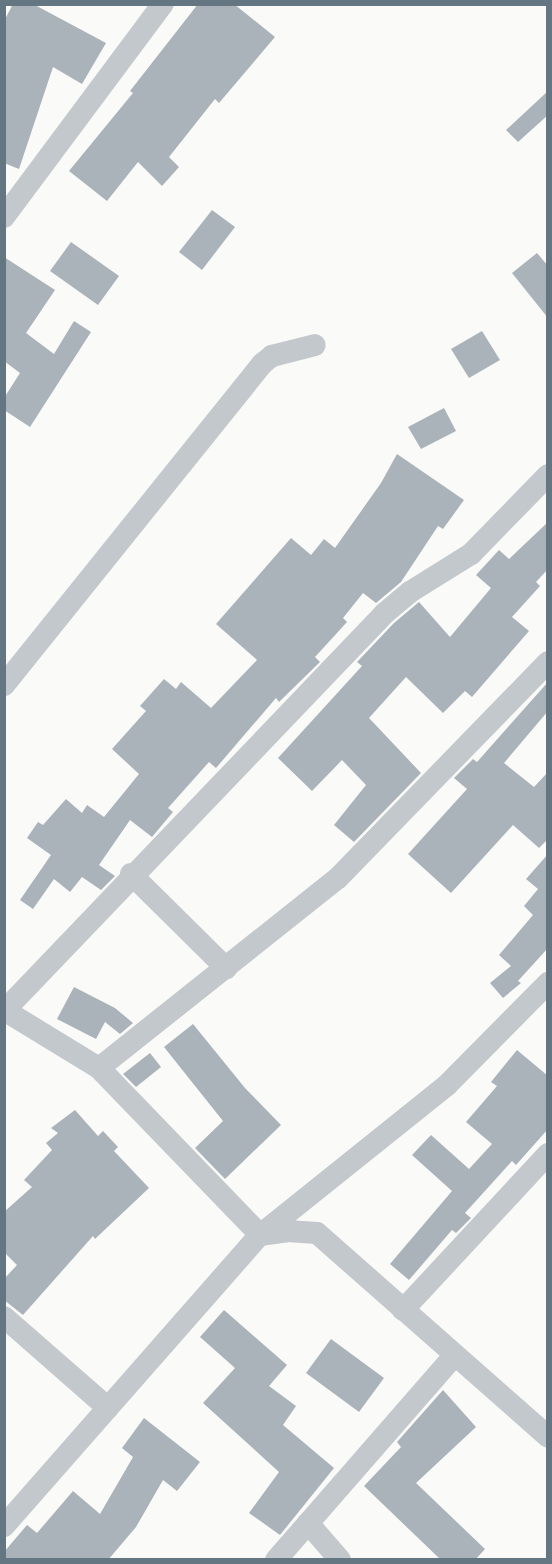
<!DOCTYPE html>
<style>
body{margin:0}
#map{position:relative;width:552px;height:1564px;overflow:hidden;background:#fafaf8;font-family:"Asap Condensed",sans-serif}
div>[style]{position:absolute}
.building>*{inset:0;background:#aab3b9}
.street>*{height:22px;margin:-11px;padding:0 11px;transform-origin:11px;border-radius:11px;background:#c3c8cc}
span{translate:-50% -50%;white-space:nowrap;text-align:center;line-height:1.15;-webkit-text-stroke:6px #fff;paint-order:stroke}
.frame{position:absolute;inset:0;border:6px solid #657683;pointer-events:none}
</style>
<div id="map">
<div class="building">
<div style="clip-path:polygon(13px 4px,33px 4px,106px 43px,82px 84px,53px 67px,19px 169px,4px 163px,4px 21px)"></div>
<div style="clip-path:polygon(198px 4px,234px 4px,275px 37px,219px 103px,215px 99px,169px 157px,179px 167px,162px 186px,138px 162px,107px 201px,69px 171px,133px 93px,130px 91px)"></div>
<div style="clip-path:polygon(548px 91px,548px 115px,518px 142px,506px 130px)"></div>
<div style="clip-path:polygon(212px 210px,235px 227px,202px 270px,179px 252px)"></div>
<div style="clip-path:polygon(71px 242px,119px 276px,98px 305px,50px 271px)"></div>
<div style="clip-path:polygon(537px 253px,548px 266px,548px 318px,512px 273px)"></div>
<div style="clip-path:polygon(4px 257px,55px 290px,26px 333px,54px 354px,74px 321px,91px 332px,30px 427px,4px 410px,4px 398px,20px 373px,4px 361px)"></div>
<div style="clip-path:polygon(482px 331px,500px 360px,469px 378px,451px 349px)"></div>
<div style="clip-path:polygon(444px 408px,456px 431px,421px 449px,408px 427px)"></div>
<div style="clip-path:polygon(397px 454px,464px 500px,443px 529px,438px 526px,401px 582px,376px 603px,363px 593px,343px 618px,347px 622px,315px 657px,320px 662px,279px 702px,276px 698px,216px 768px,209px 762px,168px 808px,173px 812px,152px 837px,130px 820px,99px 865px,115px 876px,101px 890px,82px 877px,70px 892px,54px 879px,33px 909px,20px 900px,51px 855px,27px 838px,38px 822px,43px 825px,66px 799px,82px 813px,87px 805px,104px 817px,139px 774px,112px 749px,146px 711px,140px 706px,164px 679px,176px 689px,181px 682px,211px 708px,257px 660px,216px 624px,291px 538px,311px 555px,324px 539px,335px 548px,381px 483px)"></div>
<div style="clip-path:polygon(548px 522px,548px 569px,536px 582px,540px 586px,512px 617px,529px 631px,472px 697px,465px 691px,443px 713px,406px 677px,369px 718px,421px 773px,354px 842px,334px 825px,366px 785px,342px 760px,312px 791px,278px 758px,362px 666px,357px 662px,394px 623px,419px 602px,450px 637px,491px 588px,476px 575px,499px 550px,509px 559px)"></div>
<div style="clip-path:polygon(548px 682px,548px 711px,504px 763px,534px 787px,548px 772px,548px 839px,539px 848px,513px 825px,451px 893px,408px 854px,467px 789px,454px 778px,473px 759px,477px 762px)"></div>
<div style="clip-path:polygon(548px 854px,548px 948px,518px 981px,521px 983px,503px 998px,490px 983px,511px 966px,499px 955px,533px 915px,524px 906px,538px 889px,526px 879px)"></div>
<div style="clip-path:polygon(74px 987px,115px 1008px,133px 1023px,120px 1034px,105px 1022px,96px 1039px,57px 1019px)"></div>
<div style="clip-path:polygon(193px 1024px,245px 1088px,281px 1125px,225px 1179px,195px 1148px,223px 1121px,164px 1047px)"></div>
<div style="clip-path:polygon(517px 1050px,548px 1076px,548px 1129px,516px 1165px,512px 1161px,465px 1213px,471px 1218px,456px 1233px,452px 1230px,409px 1280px,390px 1264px,452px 1191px,412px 1155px,431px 1135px,469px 1169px,492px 1144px,466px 1122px,497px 1086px,491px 1082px)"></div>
<div style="clip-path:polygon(150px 1053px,161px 1067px,136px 1087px,123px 1074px)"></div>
<div style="clip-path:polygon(75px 1110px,98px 1136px,103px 1131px,118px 1147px,114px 1151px,149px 1188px,95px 1239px,93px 1236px,23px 1315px,4px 1300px,4px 1279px,17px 1265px,4px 1252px,4px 1212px,32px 1187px,24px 1180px,52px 1150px,46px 1143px,58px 1133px,51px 1128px)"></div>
<div style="clip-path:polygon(224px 1310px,287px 1365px,269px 1386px,296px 1406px,283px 1425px,334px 1468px,280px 1535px,249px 1513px,279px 1472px,203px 1403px,235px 1368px,200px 1337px)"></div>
<div style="clip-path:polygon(331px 1339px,384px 1378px,359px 1412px,306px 1373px)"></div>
<div style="clip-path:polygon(443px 1390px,476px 1427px,416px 1483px,485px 1549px,475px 1560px,441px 1560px,364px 1486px,401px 1447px,397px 1442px)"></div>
<div style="clip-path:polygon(144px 1418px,200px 1462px,177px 1491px,163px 1480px,136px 1527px,108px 1560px,4px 1560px,4px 1552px,27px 1525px,37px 1533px,73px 1491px,100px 1514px,133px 1457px,122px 1448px)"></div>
</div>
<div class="street">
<div style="left:4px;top:217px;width:266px;rotate:-53.3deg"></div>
<div style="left:4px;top:685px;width:412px;rotate:-51.2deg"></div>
<div style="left:262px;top:364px;width:13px;rotate:-39deg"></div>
<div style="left:272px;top:356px;width:44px;rotate:-14.3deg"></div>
<div style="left:131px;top:874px;width:134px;rotate:44.7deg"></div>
<div style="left:4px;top:1010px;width:111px;rotate:31.4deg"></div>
<div style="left:99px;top:1068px;width:305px;rotate:-38.5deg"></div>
<div style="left:338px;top:878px;width:301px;rotate:-45.8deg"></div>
<div style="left:5px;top:1010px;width:550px;rotate:-46.25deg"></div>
<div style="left:385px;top:613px;width:33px;rotate:-40deg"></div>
<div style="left:410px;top:592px;width:72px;rotate:-31.9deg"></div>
<div style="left:471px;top:554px;width:110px;rotate:-45.7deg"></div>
<div style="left:99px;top:1068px;width:232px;rotate:46deg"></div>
<div style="left:260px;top:1235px;width:27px;rotate:-8deg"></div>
<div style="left:287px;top:1231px;width:30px;rotate:4deg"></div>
<div style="left:317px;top:1233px;width:308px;rotate:41.4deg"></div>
<div style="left:403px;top:1310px;width:213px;rotate:-47.1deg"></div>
<div style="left:4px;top:1317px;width:138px;rotate:41.2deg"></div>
<div style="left:308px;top:1523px;width:49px;rotate:49.1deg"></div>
<div style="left:4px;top:1526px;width:388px;rotate:-48.7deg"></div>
<div style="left:260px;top:1235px;width:240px;rotate:-38.7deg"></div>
<div style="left:447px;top:1085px;width:144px;rotate:-45.3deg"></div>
<div style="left:276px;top:1560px;width:272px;rotate:-48.9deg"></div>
</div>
<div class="frame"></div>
</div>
